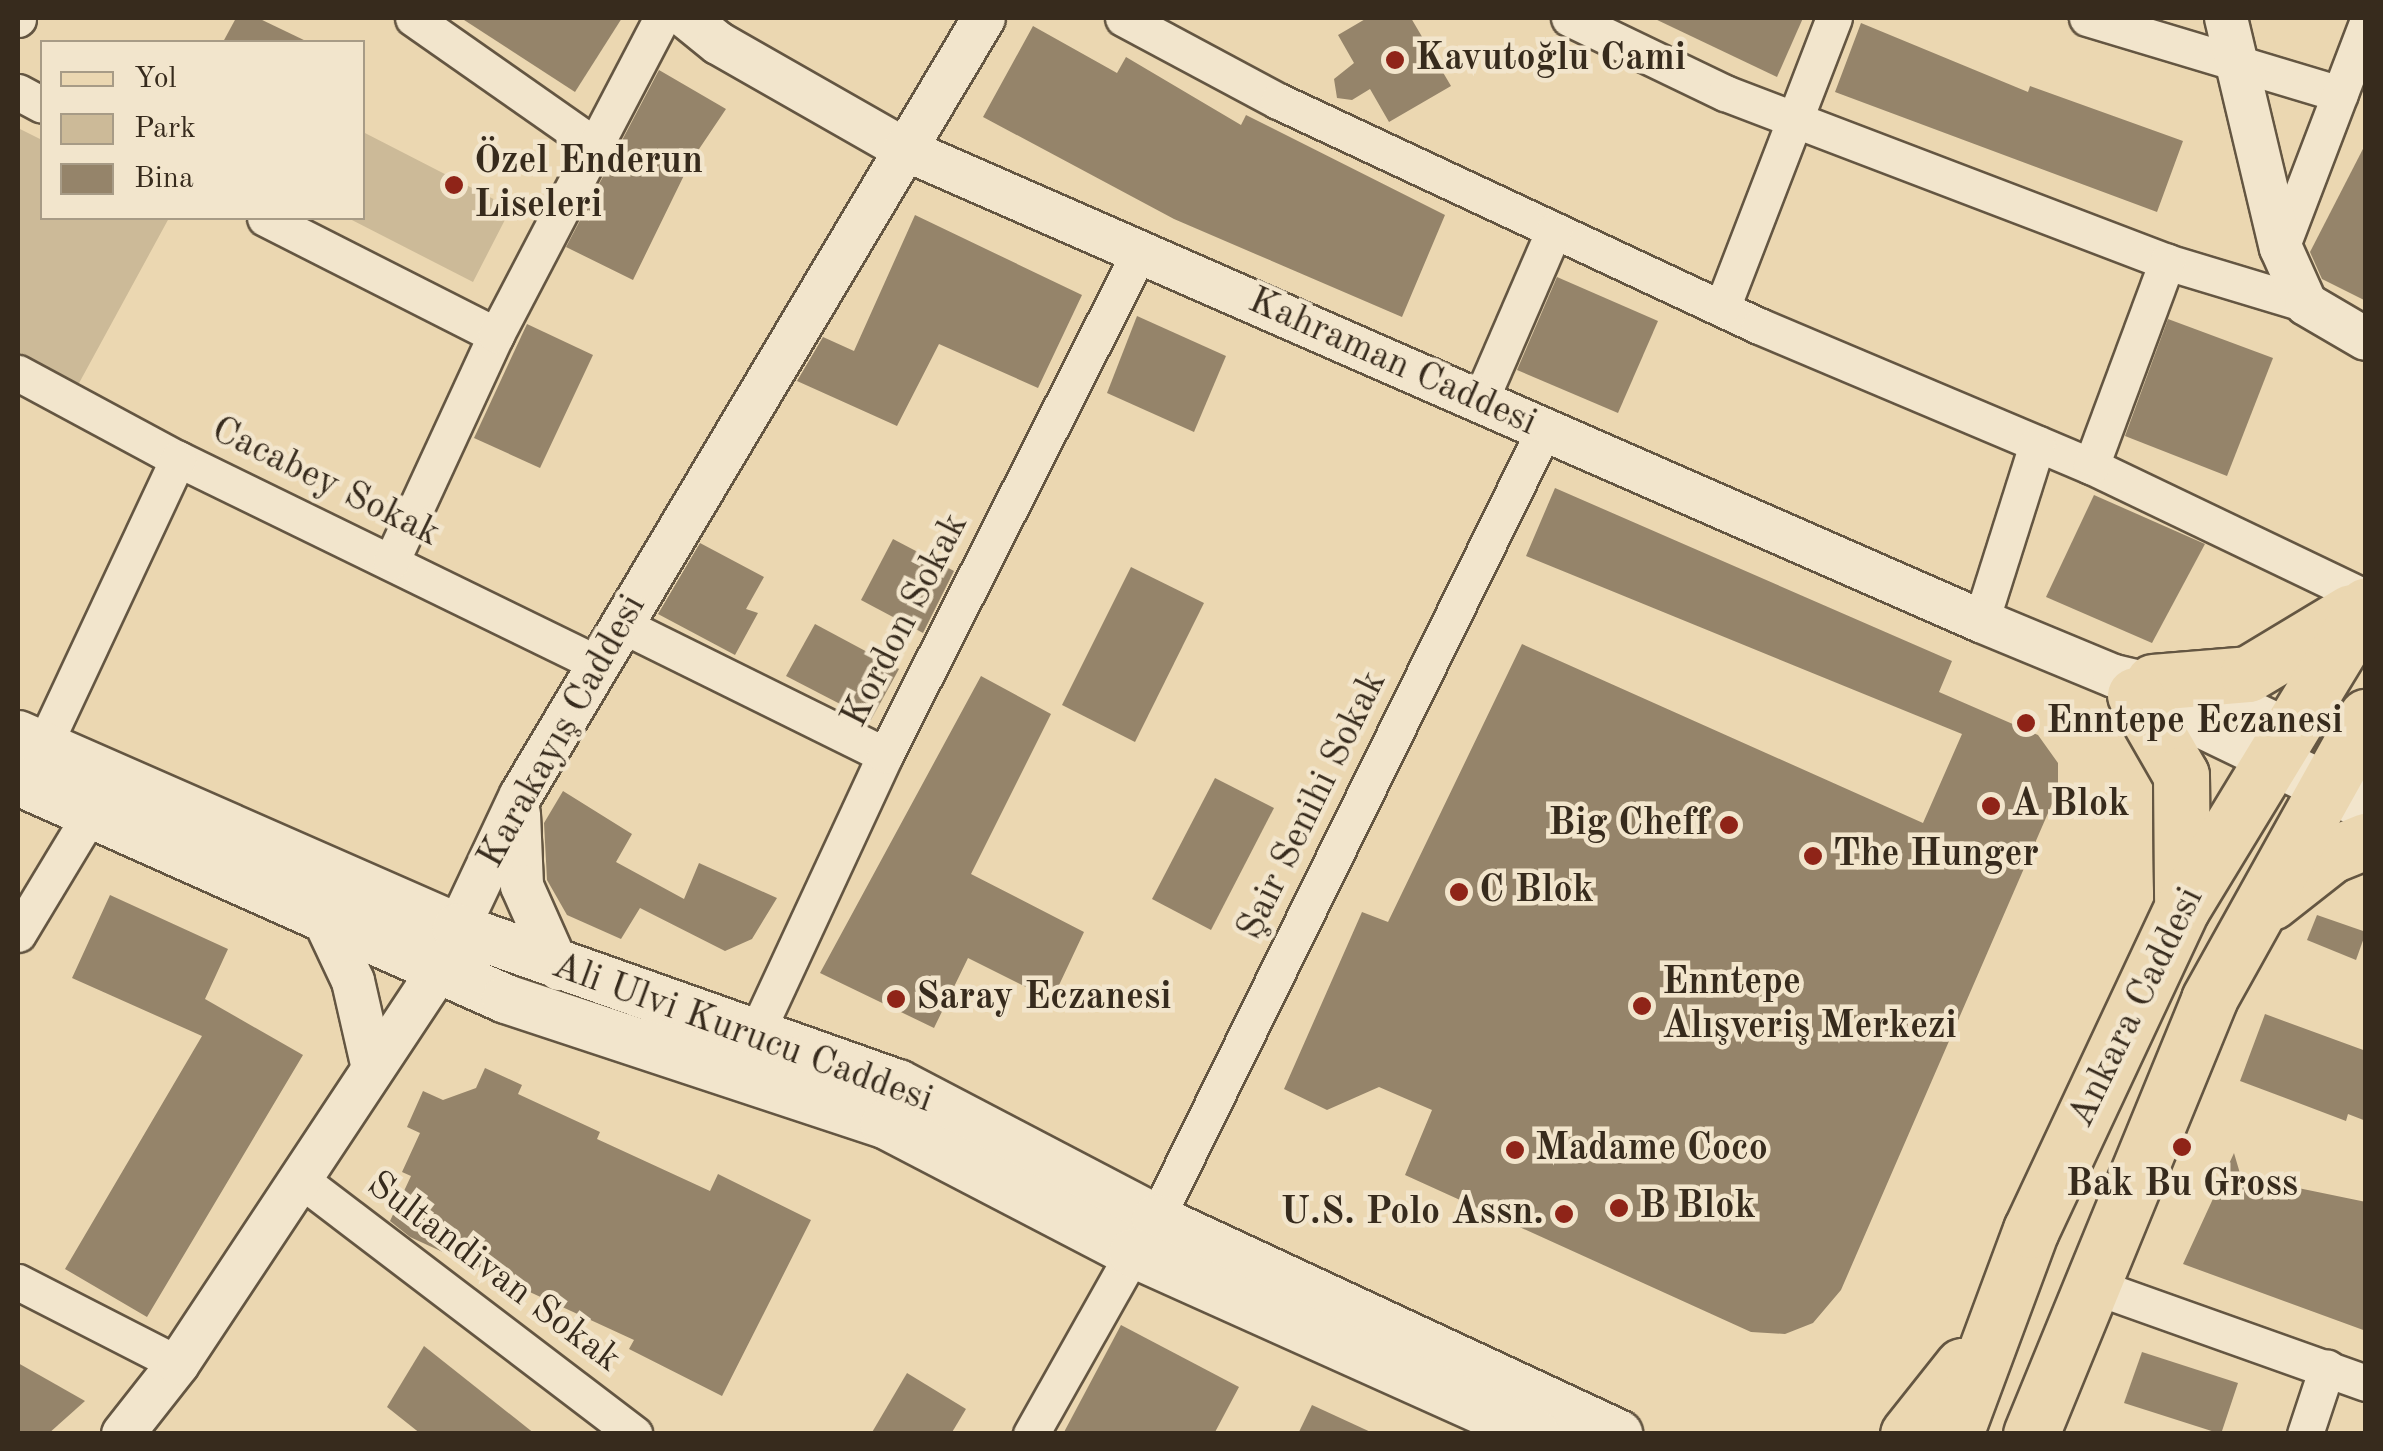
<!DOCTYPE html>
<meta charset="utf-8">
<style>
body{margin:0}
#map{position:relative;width:2383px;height:1451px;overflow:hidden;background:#ebd7b1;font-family:"Old Standard TT",serif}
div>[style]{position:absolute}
.green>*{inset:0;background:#ccba98}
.building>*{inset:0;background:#95846a}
.roads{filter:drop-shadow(2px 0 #645642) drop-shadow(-2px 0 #645642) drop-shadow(0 2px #645642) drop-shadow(0 -2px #645642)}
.minor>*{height:35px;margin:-17.5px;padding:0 17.5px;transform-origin:17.5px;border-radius:17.5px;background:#f2e5cc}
.tertiary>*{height:42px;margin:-21px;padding:0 21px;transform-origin:21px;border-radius:21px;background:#f2e5cc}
.secondary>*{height:48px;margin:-24px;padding:0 24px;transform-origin:24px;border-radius:24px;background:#f2e5cc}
.primary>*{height:55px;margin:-27.5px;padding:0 27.5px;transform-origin:27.5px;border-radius:27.5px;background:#ebd7b1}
.dots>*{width:28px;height:28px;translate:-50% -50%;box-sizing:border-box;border:5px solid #f2e5cc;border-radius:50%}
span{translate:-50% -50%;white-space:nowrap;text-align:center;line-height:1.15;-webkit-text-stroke:9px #f2e5cc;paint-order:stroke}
.poi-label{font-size:38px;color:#372b1d;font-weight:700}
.left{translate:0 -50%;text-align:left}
.right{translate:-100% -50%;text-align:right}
.street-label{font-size:38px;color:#372b1d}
.frame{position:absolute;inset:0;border:20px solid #372b1d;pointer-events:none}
.legend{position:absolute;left:40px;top:40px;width:325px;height:180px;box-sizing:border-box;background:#f2e5cc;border:2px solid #a79b86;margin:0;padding:12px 18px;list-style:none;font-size:30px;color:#372b1d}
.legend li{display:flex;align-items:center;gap:20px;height:50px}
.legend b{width:50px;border:2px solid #a79b86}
</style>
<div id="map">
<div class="green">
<div style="clip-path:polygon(18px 128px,42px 140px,42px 218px,169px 218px,78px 385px,18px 353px)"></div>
<div style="clip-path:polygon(363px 132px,511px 208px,473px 282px,348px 218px,362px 218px)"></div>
</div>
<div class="building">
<div style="clip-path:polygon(236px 18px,258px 18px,308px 42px,223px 42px)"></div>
<div style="clip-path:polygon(461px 18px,622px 18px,575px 92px)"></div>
<div style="clip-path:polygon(1367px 18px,1411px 18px,1451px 86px,1389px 122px,1370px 89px,1352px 100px,1337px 98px,1334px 79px,1354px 63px,1338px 35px)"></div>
<div style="clip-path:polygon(1653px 18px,1803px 18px,1777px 77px)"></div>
<div style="clip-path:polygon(1861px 23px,2028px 92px,2030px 86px,2183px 141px,2157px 212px,1835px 92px)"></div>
<div style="clip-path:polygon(1033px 26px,1117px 73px,1126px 57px,1241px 125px,1246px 115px,1445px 215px,1402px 317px,1174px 219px,983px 117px)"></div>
<div style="clip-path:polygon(659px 70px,726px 109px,691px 161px,633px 280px,566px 247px)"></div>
<div style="clip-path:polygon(2366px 143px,2366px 301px,2322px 279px,2310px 252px)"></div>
<div style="clip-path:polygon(915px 215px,1082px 295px,1038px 388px,939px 344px,897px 426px,797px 381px,823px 337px,854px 351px)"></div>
<div style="clip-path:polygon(1557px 277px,1658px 321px,1618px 413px,1517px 370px)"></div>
<div style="clip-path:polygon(1137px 316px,1226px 356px,1194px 432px,1107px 393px)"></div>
<div style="clip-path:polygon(2168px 319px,2273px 358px,2227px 476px,2125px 436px)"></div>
<div style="clip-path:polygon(527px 324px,593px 355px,540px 468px,474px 438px)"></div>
<div style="clip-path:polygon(1555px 488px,1952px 661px,1939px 692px,2038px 735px,2058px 763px,2058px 790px,1841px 1290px,1813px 1323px,1785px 1334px,1751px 1332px,1405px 1175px,1432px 1110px,1379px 1087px,1327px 1110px,1284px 1089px,1362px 912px,1388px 922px,1522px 644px,1923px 823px,1962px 734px,1526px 556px)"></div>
<div style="clip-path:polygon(2094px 495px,2205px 544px,2152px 643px,2046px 597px)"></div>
<div style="clip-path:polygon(893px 539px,954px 571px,923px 633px,861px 600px)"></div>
<div style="clip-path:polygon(700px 543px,764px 577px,746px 609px,758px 613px,735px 655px,658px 614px)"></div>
<div style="clip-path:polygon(1131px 567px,1204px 603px,1135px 742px,1062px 705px)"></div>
<div style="clip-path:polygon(815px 624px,899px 669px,871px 720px,786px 676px)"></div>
<div style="clip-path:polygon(981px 676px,1051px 714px,971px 874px,1084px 932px,1052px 1000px,968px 958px,934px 1028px,820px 973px)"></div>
<div style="clip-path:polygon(1215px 778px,1274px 808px,1211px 930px,1152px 899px)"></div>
<div style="clip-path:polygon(563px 791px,632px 834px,616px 862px,684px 899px,699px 863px,777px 898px,752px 939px,725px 951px,640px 908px,621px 939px,567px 915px,547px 880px,544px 823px)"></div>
<div style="clip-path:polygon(110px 895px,228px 949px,205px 999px,303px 1055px,147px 1317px,65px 1269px,202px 1036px,72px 978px)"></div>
<div style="clip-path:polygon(2317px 915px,2366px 932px,2356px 960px,2307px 940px)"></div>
<div style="clip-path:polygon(2265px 1014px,2366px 1051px,2366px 1121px,2348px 1114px,2346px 1121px,2240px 1081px)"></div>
<div style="clip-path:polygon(485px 1068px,522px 1085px,518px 1094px,600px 1132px,597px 1139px,710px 1191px,718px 1174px,811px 1220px,722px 1396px,629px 1349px,634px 1340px,410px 1237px,390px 1221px,411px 1176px,402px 1172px,420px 1133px,407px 1127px,423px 1091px,443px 1100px,476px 1088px)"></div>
<div style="clip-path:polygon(2234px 1153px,2244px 1187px,2284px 1185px,2366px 1202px,2366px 1331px,2183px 1264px)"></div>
<div style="clip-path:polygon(1121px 1325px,1239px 1387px,1214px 1434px,1063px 1434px)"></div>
<div style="clip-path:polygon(424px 1346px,535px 1434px,421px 1434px,387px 1407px)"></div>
<div style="clip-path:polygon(2142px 1352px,2238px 1383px,2221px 1434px,2124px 1403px)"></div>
<div style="clip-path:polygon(18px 1363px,85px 1401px,48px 1434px,18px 1434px)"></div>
<div style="clip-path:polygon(907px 1373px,966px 1409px,951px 1434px,871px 1434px)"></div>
<div style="clip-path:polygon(1312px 1405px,1375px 1434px,1298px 1434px)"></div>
</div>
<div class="roads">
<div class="minor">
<div style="left:413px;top:18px;width:220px;rotate:35deg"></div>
<div style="left:1123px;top:18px;width:176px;rotate:28.2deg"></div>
<div style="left:1278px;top:101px;width:531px;rotate:25.07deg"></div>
<div style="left:1759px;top:326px;width:360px;rotate:22.9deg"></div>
<div style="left:2091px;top:466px;width:305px;rotate:25.6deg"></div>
<div style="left:1569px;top:18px;width:173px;rotate:25.7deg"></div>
<div style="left:1725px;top:93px;width:473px;rotate:20.9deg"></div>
<div style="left:2167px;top:262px;width:145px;rotate:16.8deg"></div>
<div style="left:2087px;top:18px;width:264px;rotate:16.7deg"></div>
<div style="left:18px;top:19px;width:1px;rotate:-90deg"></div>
<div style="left:18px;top:92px;width:27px;rotate:28deg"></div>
<div style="left:265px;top:218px;width:259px;rotate:26.9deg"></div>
<div style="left:2281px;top:248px;width:239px;rotate:-69.1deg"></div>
<div style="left:1722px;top:308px;width:311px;rotate:-68.9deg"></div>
<div style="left:18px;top:373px;width:182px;rotate:28.3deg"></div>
<div style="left:178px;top:459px;width:467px;rotate:26deg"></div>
<div style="left:1480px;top:401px;width:186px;rotate:-66.6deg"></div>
<div style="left:2091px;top:466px;width:218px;rotate:-69.6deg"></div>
<div style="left:391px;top:562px;width:250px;rotate:-65.2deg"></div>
<div style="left:496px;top:335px;width:358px;rotate:-62.4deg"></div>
<div style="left:1981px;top:621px;width:186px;rotate:-72.4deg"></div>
<div style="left:622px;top:625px;width:293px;rotate:26.3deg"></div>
<div style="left:43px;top:747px;width:318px;rotate:-64.9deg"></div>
<div style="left:18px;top:934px;width:141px;rotate:-58.9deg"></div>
<div style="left:757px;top:1031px;width:304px;rotate:-65.1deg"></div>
<div style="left:885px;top:755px;width:563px;rotate:-63.16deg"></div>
<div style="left:301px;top:1180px;width:419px;rotate:37.3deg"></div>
<div style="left:1156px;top:1219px;width:879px;rotate:-63.81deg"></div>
<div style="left:18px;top:1282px;width:180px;rotate:27.1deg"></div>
<div style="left:2088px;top:1284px;width:295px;rotate:19.6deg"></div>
<div style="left:1031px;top:1434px;width:208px;rotate:-60.6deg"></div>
<div style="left:2305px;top:1434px;width:70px;rotate:-71.6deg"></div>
</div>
<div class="tertiary">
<div style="left:687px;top:18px;width:40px;rotate:39deg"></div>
<div style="left:718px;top:43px;width:214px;rotate:29.7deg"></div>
<div style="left:904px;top:149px;width:1176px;rotate:23.67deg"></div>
<div style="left:1981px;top:621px;width:144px;rotate:22.5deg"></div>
<div style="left:2114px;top:676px;width:122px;rotate:13.2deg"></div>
<div style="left:2233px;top:704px;width:61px;rotate:25.3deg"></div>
<div style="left:2226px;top:18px;width:236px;rotate:76.6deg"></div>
<div style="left:2281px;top:248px;width:61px;rotate:65.9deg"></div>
<div style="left:2306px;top:304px;width:69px;rotate:30.3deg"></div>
<div style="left:2142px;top:698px;width:143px;rotate:25.7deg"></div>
<div style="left:519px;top:814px;width:72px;rotate:87.6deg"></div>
<div style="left:522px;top:886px;width:91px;rotate:66deg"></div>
<div style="left:321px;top:913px;width:75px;rotate:64.8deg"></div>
<div style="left:353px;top:981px;width:89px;rotate:77.1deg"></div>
<div style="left:123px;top:1434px;width:89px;rotate:-51.8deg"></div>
<div style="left:178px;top:1364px;width:473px;rotate:-56.5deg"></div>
<div style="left:439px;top:969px;width:192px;rotate:-64.8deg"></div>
<div style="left:521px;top:795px;width:904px;rotate:-59.21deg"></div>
</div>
<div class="secondary">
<div style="left:18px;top:735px;width:480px;rotate:23.7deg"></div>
<div style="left:457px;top:928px;width:468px;rotate:19.5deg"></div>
<div style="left:898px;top:1084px;width:291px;rotate:27.6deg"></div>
<div style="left:1156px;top:1219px;width:510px;rotate:24.96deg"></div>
<div style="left:2271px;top:760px;width:106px;rotate:25.8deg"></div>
<div style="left:18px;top:781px;width:534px;rotate:24.07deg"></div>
<div style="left:506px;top:999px;width:399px;rotate:18.3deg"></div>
<div style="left:885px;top:1124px;width:280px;rotate:27.5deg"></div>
<div style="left:1133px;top:1253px;width:441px;rotate:24.2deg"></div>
</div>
<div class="primary">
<div style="left:2153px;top:682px;width:95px;rotate:-4.8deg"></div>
<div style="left:2248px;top:674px;width:120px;rotate:-31deg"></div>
<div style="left:2135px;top:695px;width:92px;rotate:60.1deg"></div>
<div style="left:2181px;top:775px;width:124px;rotate:89.5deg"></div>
<div style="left:2271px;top:902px;width:76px;rotate:-38.1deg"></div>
<div style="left:2331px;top:855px;width:38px;rotate:-22deg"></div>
<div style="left:1908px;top:1434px;width:87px;rotate:-51.5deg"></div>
<div style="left:1955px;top:1434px;width:218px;rotate:-69.6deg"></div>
<div style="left:2031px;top:1230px;width:356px;rotate:-64.9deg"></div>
<div style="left:2182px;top:908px;width:354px;rotate:-58.7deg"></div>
<div style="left:2031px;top:1434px;width:470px;rotate:-67.7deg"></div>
<div style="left:2209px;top:999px;width:323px;rotate:-60.9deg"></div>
</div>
</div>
<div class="dots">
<div style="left:1395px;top:60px;background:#8f2418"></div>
<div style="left:454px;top:185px;background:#8f2418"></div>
<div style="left:2026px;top:723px;background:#8f2418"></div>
<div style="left:1991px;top:806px;background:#8f2418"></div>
<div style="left:1729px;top:825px;background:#8f2418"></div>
<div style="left:1813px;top:856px;background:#8f2418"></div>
<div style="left:1459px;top:892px;background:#8f2418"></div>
<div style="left:896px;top:999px;background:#8f2418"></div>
<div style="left:1642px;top:1006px;background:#8f2418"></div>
<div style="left:2182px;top:1147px;background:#8f2418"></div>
<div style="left:1515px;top:1150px;background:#8f2418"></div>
<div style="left:1619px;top:1208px;background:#8f2418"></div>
<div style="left:1564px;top:1214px;background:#8f2418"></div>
</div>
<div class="poi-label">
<span class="left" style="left:1415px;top:60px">Kavutoğlu Cami</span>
<span class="left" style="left:474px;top:185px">Özel Enderun<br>Liseleri</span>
<span class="left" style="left:2046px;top:723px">Enntepe Eczanesi</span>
<span class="left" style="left:2011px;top:806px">A Blok</span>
<span class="right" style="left:1709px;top:825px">Big Cheff</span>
<span class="left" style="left:1833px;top:856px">The Hunger</span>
<span class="left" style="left:1479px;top:892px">C Blok</span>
<span class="left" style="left:1662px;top:1006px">Enntepe<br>Alışveriş Merkezi</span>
<span class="left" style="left:916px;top:999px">Saray Eczanesi</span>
<span class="left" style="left:1535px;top:1150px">Madame Coco</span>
<span style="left:2182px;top:1186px">Bak Bu Gross</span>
<span class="left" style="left:1639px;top:1208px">B Blok</span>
<span class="right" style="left:1544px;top:1214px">U.S. Polo Assn.</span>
</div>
<div class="street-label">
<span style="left:1392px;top:363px;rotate:24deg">Kahraman Caddesi</span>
<span style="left:325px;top:483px;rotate:26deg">Cacabey Sokak</span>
<span style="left:906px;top:621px;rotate:-63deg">Kordon Sokak</span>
<span style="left:563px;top:732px;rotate:-61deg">Karakayış Caddesi</span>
<span style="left:1313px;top:806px;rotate:-64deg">Şair Senihi Sokak</span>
<span style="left:2137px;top:1008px;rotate:-64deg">Ankara Caddesi</span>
<span style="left:742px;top:1034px;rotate:20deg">Ali Ulvi Kurucu Caddesi</span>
<span style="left:493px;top:1273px;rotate:37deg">Sultandivan Sokak</span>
</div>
<div class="frame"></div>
<ul class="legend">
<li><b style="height:12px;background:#ebd7b1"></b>Yol</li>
<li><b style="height:28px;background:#ccba98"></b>Park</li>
<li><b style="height:28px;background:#95846a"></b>Bina</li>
</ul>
</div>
